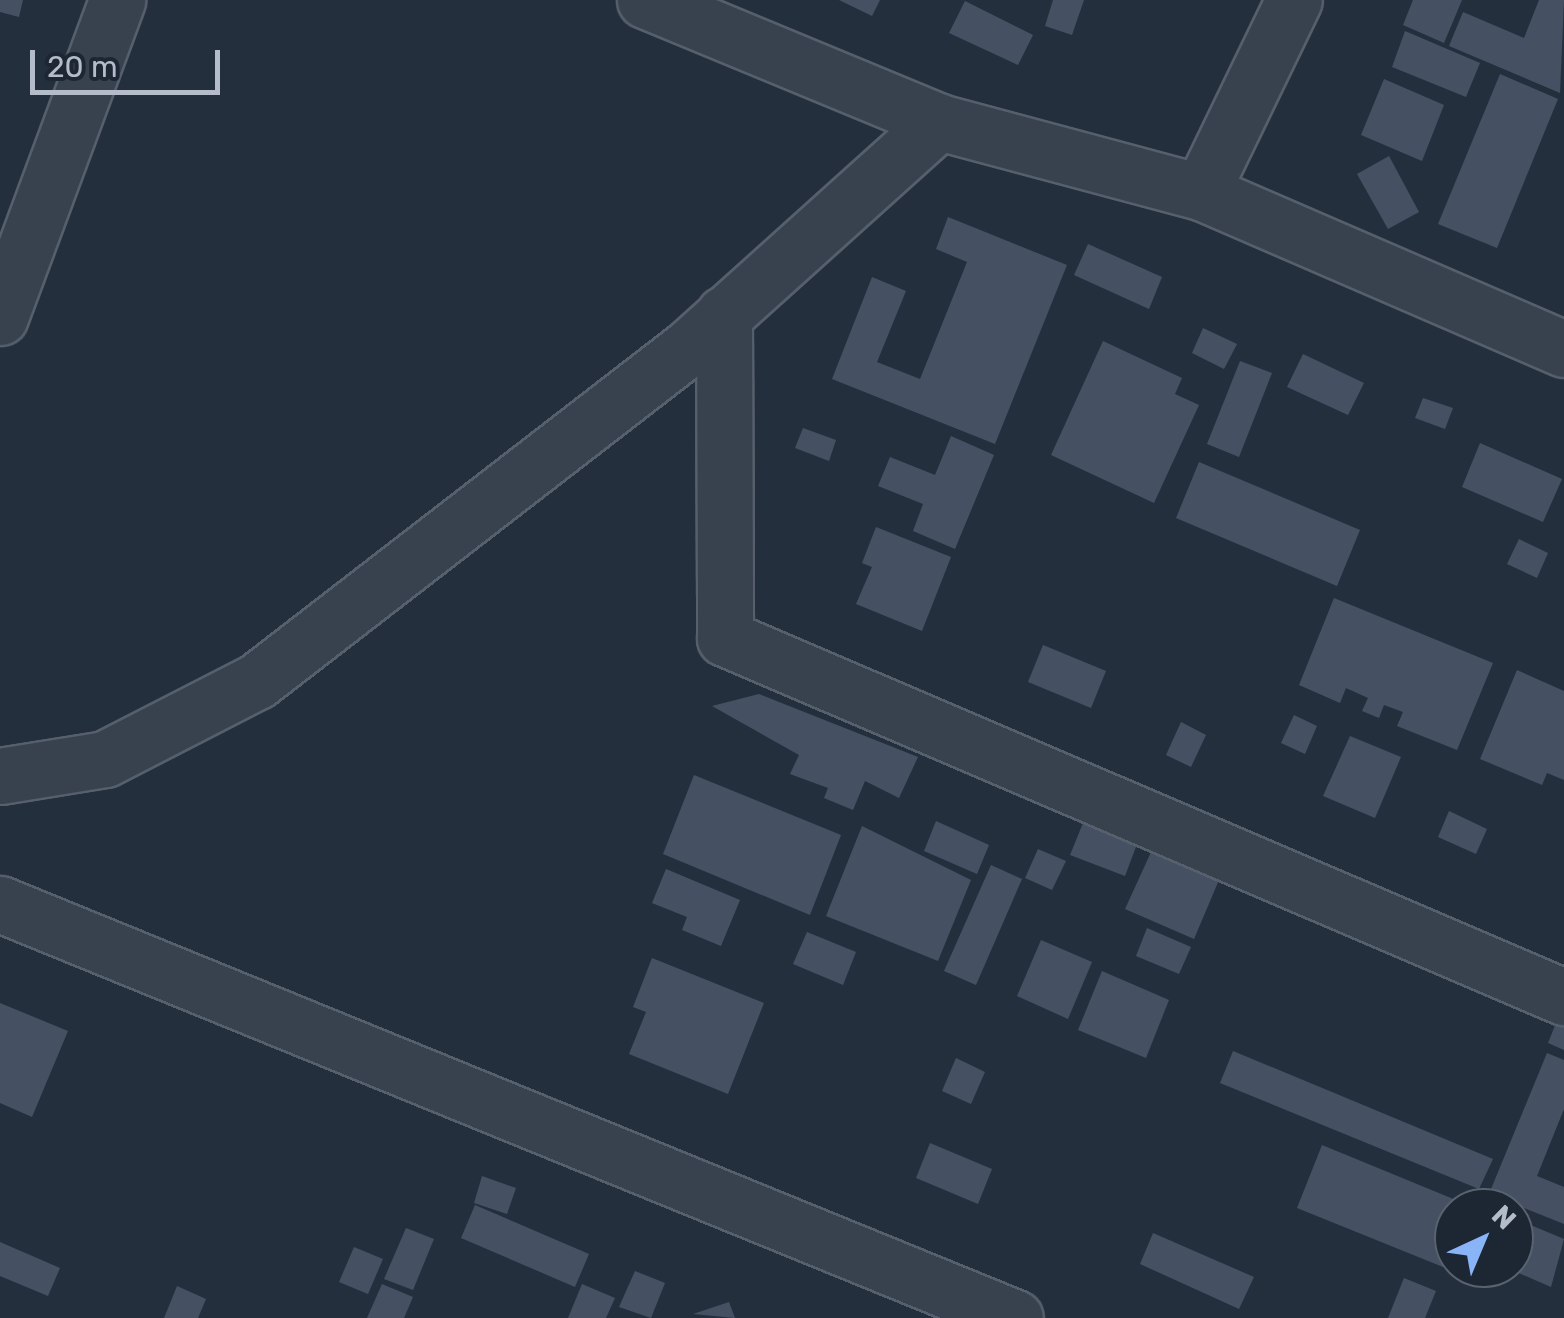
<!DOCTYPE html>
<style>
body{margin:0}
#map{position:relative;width:1564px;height:1318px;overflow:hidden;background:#242f3e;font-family:Rubik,sans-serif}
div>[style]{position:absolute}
.building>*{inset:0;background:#455162}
.roads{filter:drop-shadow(2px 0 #565f6c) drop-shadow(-2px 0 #565f6c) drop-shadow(0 2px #565f6c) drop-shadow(0 -2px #565f6c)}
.minor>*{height:55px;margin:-27.5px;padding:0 27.5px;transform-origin:27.5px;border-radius:27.5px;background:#38414e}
span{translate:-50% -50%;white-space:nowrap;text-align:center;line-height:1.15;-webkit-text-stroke:10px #1d2633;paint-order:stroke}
.north{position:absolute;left:1434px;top:1188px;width:100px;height:100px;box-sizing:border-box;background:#1d2633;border:2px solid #59626f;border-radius:50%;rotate:44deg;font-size:28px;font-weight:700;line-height:40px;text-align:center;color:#b4bcc9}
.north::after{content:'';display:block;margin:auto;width:35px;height:45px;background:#8ab4f8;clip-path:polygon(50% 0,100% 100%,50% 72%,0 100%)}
.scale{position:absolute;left:30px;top:50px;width:190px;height:45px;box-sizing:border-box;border:5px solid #b4bcc9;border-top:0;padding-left:12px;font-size:30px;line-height:35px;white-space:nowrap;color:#b4bcc9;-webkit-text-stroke:8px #1d2633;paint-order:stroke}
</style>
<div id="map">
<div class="building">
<div style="clip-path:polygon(0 0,23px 0,19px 17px,0 12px)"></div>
<div style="clip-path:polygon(839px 0,880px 0,872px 16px)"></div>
<div style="clip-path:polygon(1053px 0,1084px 0,1072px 35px,1045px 26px)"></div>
<div style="clip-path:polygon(1413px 0,1462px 0,1444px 43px,1403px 25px)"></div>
<div style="clip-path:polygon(1539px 0,1564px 0,1560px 93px,1449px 46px,1463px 12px,1524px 38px)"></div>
<div style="clip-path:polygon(965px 1px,1033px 35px,1018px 65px,949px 33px)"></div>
<div style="clip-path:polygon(1405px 31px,1480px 63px,1466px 97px,1392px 67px)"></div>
<div style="clip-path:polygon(1500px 74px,1558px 99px,1497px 248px,1438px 224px)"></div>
<div style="clip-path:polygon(1384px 79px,1444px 105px,1422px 161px,1361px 135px)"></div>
<div style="clip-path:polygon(1389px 156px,1419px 212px,1388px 229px,1357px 174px)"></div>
<div style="clip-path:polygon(948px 217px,1067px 265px,995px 444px,832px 379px,872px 277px,906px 291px,877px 362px,920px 379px,967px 262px,936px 249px)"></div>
<div style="clip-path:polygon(1088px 244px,1162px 277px,1149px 309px,1074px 275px)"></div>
<div style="clip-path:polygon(1203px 328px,1237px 344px,1224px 369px,1192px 353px)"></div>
<div style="clip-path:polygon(1103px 341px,1182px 378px,1175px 394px,1199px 405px,1154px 503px,1051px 455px)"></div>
<div style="clip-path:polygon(1303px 354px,1364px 383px,1348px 415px,1287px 387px)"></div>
<div style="clip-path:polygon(1240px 361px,1272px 373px,1239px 457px,1207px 444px)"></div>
<div style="clip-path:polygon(1423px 398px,1453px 408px,1445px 429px,1415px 418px)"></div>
<div style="clip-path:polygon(803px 428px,836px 440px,829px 461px,795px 448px)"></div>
<div style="clip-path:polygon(951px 436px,994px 455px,955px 549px,913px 531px,923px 504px,878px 486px,890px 457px,935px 475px)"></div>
<div style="clip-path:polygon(1480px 443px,1562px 479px,1543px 522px,1462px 487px)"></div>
<div style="clip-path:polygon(1199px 462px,1360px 530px,1337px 586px,1176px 518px)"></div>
<div style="clip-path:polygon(876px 527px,951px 557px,922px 631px,856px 604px,872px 567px,862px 563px)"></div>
<div style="clip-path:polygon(1519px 539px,1548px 553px,1537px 578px,1507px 564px)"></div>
<div style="clip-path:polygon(1334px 598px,1493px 663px,1457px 750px,1397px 726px,1403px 712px,1384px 705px,1379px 718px,1362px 711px,1368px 698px,1346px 688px,1340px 703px,1299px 685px)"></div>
<div style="clip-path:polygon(1043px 645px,1106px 671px,1091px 708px,1028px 682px)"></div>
<div style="clip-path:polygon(1517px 670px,1564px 691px,1564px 780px,1547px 773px,1542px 785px,1480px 759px)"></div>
<div style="clip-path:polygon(759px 694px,918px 757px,899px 798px,865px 781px,853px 810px,824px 798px,828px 788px,790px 774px,799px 755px,712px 706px)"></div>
<div style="clip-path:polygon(1294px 715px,1317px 726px,1305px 754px,1281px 743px)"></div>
<div style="clip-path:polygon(1181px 722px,1206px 735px,1191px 767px,1166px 755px)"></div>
<div style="clip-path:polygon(1350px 736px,1401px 757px,1375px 818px,1323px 796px)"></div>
<div style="clip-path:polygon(694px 775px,841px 835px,810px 915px,663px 854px)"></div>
<div style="clip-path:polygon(1449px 811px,1487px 829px,1476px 854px,1438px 837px)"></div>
<div style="clip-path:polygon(936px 821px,989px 845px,977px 874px,924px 851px)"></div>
<div style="clip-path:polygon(1083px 823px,1137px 844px,1125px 876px,1070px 855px)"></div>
<div style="clip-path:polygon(862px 826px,971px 880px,938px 961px,826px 916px)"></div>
<div style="clip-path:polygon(1038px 849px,1066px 861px,1052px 890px,1025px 878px)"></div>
<div style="clip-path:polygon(1152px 850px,1219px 880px,1194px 939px,1125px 909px)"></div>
<div style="clip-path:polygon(991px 865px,1022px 879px,976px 985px,944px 971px)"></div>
<div style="clip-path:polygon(666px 869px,740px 900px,721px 946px,682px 930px,687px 917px,652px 903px)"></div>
<div style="clip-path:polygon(1147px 928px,1191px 947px,1179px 974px,1136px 956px)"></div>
<div style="clip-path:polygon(807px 932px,856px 952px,843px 985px,793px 964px)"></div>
<div style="clip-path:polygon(1041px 940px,1092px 962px,1068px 1019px,1017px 996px)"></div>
<div style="clip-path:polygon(652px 958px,764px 1003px,728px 1094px,629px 1054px,646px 1012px,633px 1007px)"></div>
<div style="clip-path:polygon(1102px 971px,1169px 1000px,1146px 1058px,1078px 1030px)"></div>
<div style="clip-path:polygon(0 1003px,68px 1031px,32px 1117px,0 1103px)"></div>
<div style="clip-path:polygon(1558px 1018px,1564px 1021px,1564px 1050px,1548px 1043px)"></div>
<div style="clip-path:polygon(1233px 1051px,1493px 1159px,1479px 1189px,1220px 1083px)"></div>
<div style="clip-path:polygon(1547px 1053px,1564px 1060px,1564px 1109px,1537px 1176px,1564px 1187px,1564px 1224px,1489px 1194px)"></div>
<div style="clip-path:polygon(956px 1058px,985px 1072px,971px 1104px,942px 1091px)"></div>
<div style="clip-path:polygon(930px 1143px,992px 1169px,978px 1204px,916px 1178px)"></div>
<div style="clip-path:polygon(1322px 1145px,1468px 1205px,1454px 1208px,1443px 1267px,1297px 1208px)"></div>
<div style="clip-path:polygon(482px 1176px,516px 1188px,507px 1214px,474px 1203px)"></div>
<div style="clip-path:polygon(475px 1205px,589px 1254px,575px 1287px,461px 1238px)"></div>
<div style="clip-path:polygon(1514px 1218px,1564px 1239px,1551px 1287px,1514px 1271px)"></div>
<div style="clip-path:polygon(406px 1228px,434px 1239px,413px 1290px,384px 1279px)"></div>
<div style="clip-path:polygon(1153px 1233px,1254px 1277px,1239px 1309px,1140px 1264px)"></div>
<div style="clip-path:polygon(0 1242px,60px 1268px,48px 1296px,0 1276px)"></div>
<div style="clip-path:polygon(354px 1247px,383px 1259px,368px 1294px,339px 1282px)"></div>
<div style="clip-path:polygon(635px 1271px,665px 1283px,651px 1318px,619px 1307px)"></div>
<div style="clip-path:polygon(1404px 1278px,1436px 1291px,1425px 1318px,1388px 1318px)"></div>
<div style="clip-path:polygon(382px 1284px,413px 1297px,404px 1318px,367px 1318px)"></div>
<div style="clip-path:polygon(582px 1284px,615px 1298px,606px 1318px,568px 1318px)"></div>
<div style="clip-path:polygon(177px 1286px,206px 1299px,198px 1318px,164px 1318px)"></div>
<div style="clip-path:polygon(729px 1302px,735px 1318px,693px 1314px)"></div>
</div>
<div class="roads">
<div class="minor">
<div style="left:645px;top:0;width:318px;rotate:22.5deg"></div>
<div style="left:939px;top:122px;width:271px;rotate:15deg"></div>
<div style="left:1201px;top:192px;width:395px;rotate:23.4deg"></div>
<div style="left:1201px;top:192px;width:213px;rotate:-64.2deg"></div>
<div style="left:724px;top:314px;width:324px;rotate:89.8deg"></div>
<div style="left:725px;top:638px;width:913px;rotate:23.17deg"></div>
<div style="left:0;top:317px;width:338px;rotate:-69.7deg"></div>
<div style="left:0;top:776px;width:106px;rotate:-9.2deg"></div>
<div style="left:105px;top:759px;width:171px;rotate:-27.2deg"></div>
<div style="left:257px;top:681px;width:545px;rotate:-37.69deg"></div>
<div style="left:688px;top:348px;width:338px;rotate:-42deg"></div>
<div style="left:0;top:904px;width:1096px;rotate:22.19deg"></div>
</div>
</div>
<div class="north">N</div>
<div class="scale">20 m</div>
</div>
